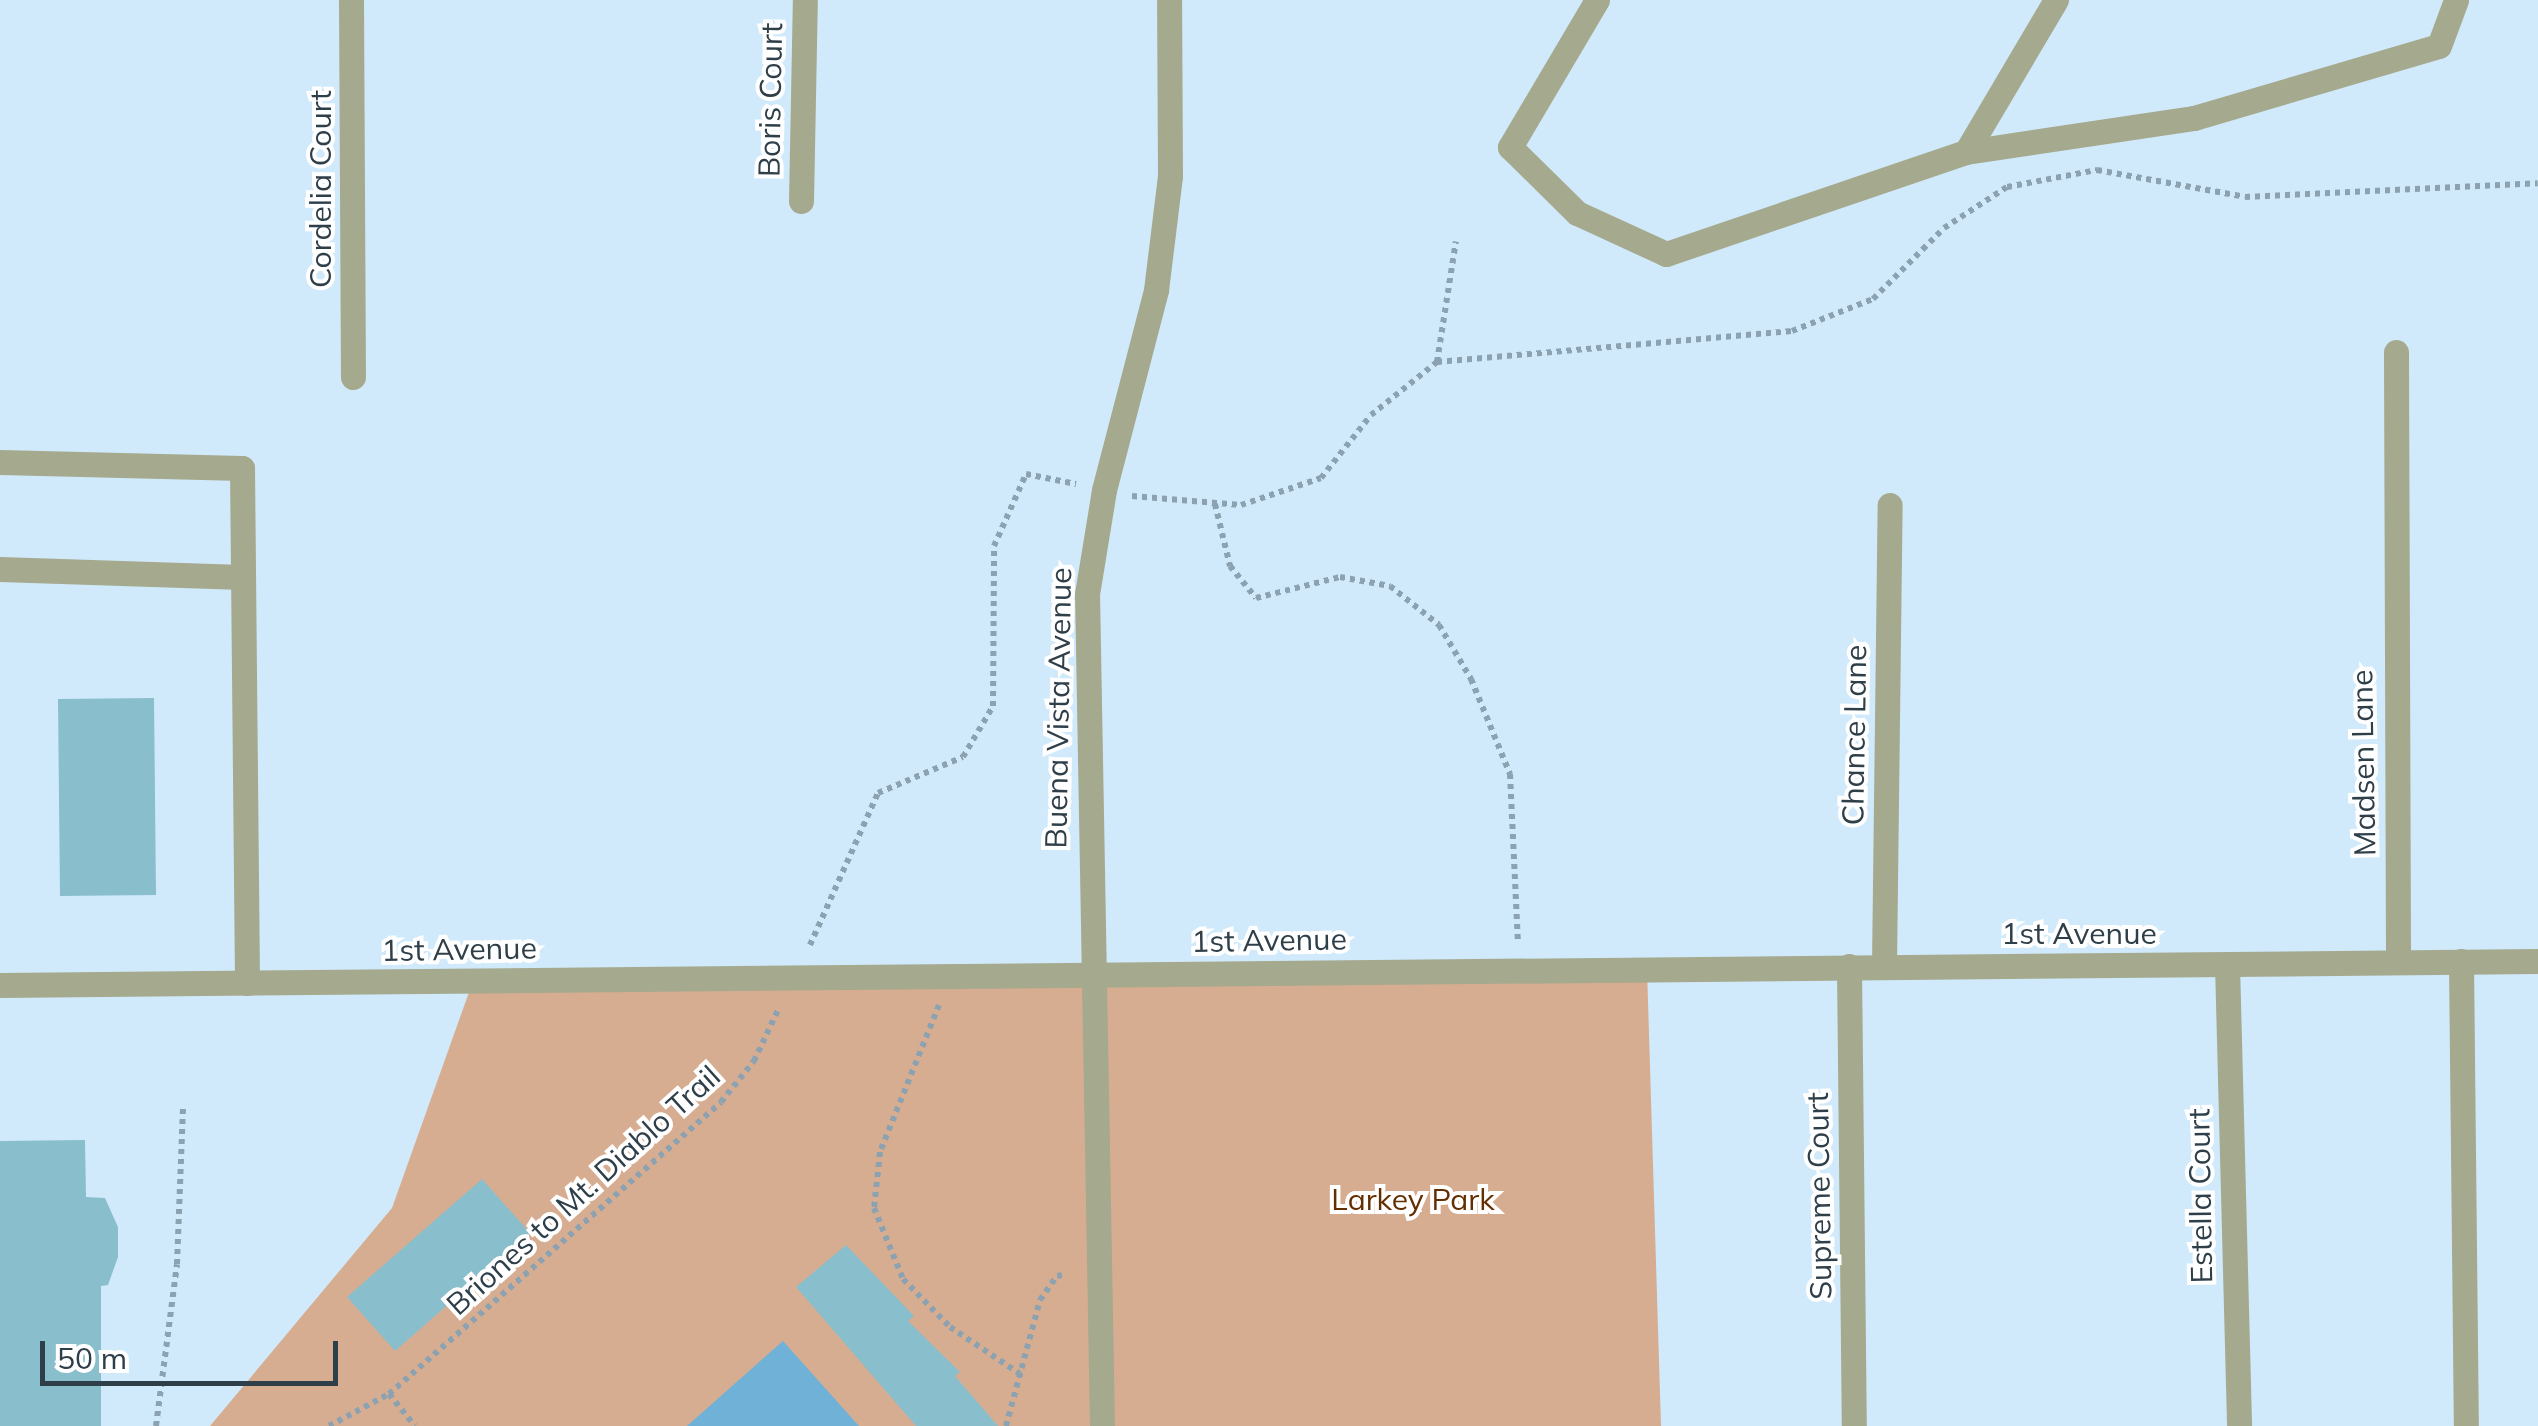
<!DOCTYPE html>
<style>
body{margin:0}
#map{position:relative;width:2538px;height:1426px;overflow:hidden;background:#d0eafb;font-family:Mulish,sans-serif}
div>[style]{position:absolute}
.green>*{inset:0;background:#d7ad91}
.water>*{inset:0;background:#6fb1d7}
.building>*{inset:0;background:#89becc}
.path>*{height:6px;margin-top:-3px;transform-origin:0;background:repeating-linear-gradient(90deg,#8ca2b1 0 5px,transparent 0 10px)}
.minor>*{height:25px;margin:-12.5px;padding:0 12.5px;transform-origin:12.5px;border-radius:12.5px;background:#a5a98d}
span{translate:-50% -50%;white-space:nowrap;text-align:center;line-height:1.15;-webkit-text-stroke:8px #fff;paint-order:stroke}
.street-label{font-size:30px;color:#2e3f4a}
.park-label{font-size:30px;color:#632f00}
.scale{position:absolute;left:40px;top:1341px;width:298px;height:45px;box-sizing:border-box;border:5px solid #2e3f4a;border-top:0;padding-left:12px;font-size:30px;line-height:35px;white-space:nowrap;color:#2e3f4a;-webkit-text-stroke:8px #fff;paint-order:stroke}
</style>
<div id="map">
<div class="green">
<div style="clip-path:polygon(1647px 968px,1661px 1426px,210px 1426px,392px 1208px,473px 981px)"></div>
</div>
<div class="water">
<div style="clip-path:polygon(783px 1341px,859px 1426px,687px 1426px)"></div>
</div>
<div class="building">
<div style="clip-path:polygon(154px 698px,156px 895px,60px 896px,58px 699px)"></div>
<div style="clip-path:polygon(85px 1140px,86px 1197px,105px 1198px,118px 1227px,118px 1257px,108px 1285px,101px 1286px,101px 1426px,0 1426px,0 1141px)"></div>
<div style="clip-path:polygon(482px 1179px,530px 1233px,395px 1351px,347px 1297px)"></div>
<div style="clip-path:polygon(846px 1245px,914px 1316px,908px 1321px,960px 1372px,955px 1376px,998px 1426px,916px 1426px,796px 1287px)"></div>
</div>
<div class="path">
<div style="left:1437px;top:362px;width:122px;rotate:-81.1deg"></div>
<div style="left:1132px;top:496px;width:109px;rotate:4.7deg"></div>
<div style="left:1241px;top:505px;width:84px;rotate:-18.6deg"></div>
<div style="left:1321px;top:478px;width:80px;rotate:-51.6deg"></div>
<div style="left:1371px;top:415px;width:85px;rotate:-38.8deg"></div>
<div style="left:1437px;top:362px;width:356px;rotate:-5deg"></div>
<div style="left:1792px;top:331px;width:87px;rotate:-21.6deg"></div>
<div style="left:1873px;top:299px;width:100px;rotate:-45deg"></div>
<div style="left:1944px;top:228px;width:75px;rotate:-33.1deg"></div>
<div style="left:2007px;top:187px;width:92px;rotate:-10.7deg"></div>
<div style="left:2097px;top:170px;width:150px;rotate:10.3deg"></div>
<div style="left:2245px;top:197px;width:293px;rotate:-2.7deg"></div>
<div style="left:1215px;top:504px;width:64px;rotate:76.4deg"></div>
<div style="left:1230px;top:566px;width:41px;rotate:50.9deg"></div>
<div style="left:1256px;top:598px;width:87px;rotate:-14deg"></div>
<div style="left:1340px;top:577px;width:51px;rotate:10.2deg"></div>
<div style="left:1390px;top:586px;width:63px;rotate:38.5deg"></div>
<div style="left:1439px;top:625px;width:63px;rotate:59.3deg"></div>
<div style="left:1471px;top:679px;width:103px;rotate:67.7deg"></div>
<div style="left:1510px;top:774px;width:169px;rotate:87.3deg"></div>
<div style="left:810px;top:945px;width:167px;rotate:-65.9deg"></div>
<div style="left:878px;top:793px;width:92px;rotate:-23deg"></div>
<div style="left:963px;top:757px;width:59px;rotate:-59.5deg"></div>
<div style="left:993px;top:706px;width:160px;rotate:-89.6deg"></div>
<div style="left:994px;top:546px;width:79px;rotate:-66deg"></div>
<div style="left:1026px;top:474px;width:51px;rotate:11.3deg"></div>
<div style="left:939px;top:1005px;width:158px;rotate:111.9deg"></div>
<div style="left:880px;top:1152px;width:56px;rotate:96.1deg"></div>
<div style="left:874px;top:1208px;width:77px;rotate:67.8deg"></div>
<div style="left:903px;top:1279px;width:67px;rotate:45.6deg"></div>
<div style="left:950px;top:1327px;width:84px;rotate:33.9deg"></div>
<div style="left:389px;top:1394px;width:41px;rotate:50.9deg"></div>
<div style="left:156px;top:1426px;width:163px;rotate:-82.6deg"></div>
<div style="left:177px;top:1264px;width:156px;rotate:-87.8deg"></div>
<div style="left:329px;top:1426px;width:68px;rotate:-28.1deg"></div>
<div style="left:389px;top:1394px;width:442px;rotate:-41.3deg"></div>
<div style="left:721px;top:1102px;width:53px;rotate:-51.2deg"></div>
<div style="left:754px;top:1061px;width:56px;rotate:-64.8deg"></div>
<div style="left:1006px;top:1426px;width:131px;rotate:-74.9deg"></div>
<div style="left:1040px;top:1300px;width:29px;rotate:-55deg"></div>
<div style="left:1057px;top:1276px;width:10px;rotate:-11deg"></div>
</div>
<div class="minor">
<div style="left:351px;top:0;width:377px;rotate:89.7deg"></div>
<div style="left:1597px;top:0;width:171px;rotate:120.6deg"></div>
<div style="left:1510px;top:147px;width:94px;rotate:44.6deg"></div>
<div style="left:1577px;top:213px;width:98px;rotate:24.7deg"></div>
<div style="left:1666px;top:254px;width:317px;rotate:-18.8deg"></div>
<div style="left:1966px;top:152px;width:231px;rotate:-8.5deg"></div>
<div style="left:2194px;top:118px;width:255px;rotate:-16.4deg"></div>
<div style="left:2439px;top:46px;width:49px;rotate:-69.7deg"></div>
<div style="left:1966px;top:152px;width:177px;rotate:-59.4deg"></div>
<div style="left:801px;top:201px;width:201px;rotate:-88.9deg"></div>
<div style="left:2396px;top:352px;width:609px;rotate:89.81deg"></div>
<div style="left:0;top:462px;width:242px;rotate:1.4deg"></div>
<div style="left:242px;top:468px;width:515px;rotate:89.44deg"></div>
<div style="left:0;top:569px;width:243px;rotate:1.9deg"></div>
<div style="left:2461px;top:961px;width:465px;rotate:89.4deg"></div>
<div style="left:2227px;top:964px;width:462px;rotate:88.5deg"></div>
<div style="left:1849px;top:966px;width:460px;rotate:89.4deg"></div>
<div style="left:1884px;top:966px;width:461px;rotate:-89.3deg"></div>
<div style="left:0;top:985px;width:2538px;rotate:-0.54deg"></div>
<div style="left:1102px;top:1426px;width:832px;rotate:-91.03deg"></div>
<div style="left:1087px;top:594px;width:105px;rotate:-80.7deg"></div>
<div style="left:1104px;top:490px;width:207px;rotate:-75.4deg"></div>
<div style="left:1156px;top:290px;width:115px;rotate:-83deg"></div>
<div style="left:1170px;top:176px;width:176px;rotate:-90.3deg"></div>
</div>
<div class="street-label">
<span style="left:770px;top:100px;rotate:-89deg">Boris Court</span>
<span style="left:320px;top:189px;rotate:-90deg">Cordelia Court</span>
<span style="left:1058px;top:708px;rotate:-89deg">Buena Vista Avenue</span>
<span style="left:1854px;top:735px;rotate:-89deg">Chance Lane</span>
<span style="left:2363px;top:763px;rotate:-91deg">Madsen Lane</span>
<span style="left:2079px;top:933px">1st Avenue</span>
<span style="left:1269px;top:940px;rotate:-1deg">1st Avenue</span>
<span style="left:459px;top:949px;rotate:-1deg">1st Avenue</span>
<span style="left:583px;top:1190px;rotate:-42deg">Briones to Mt. Diablo Trail</span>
<span style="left:1819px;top:1196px;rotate:-91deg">Supreme Court</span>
<span style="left:2200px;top:1196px;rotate:-91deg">Estella Court</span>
</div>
<div class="park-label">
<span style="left:1413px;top:1199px">Larkey Park</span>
</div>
<div class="scale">50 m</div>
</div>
